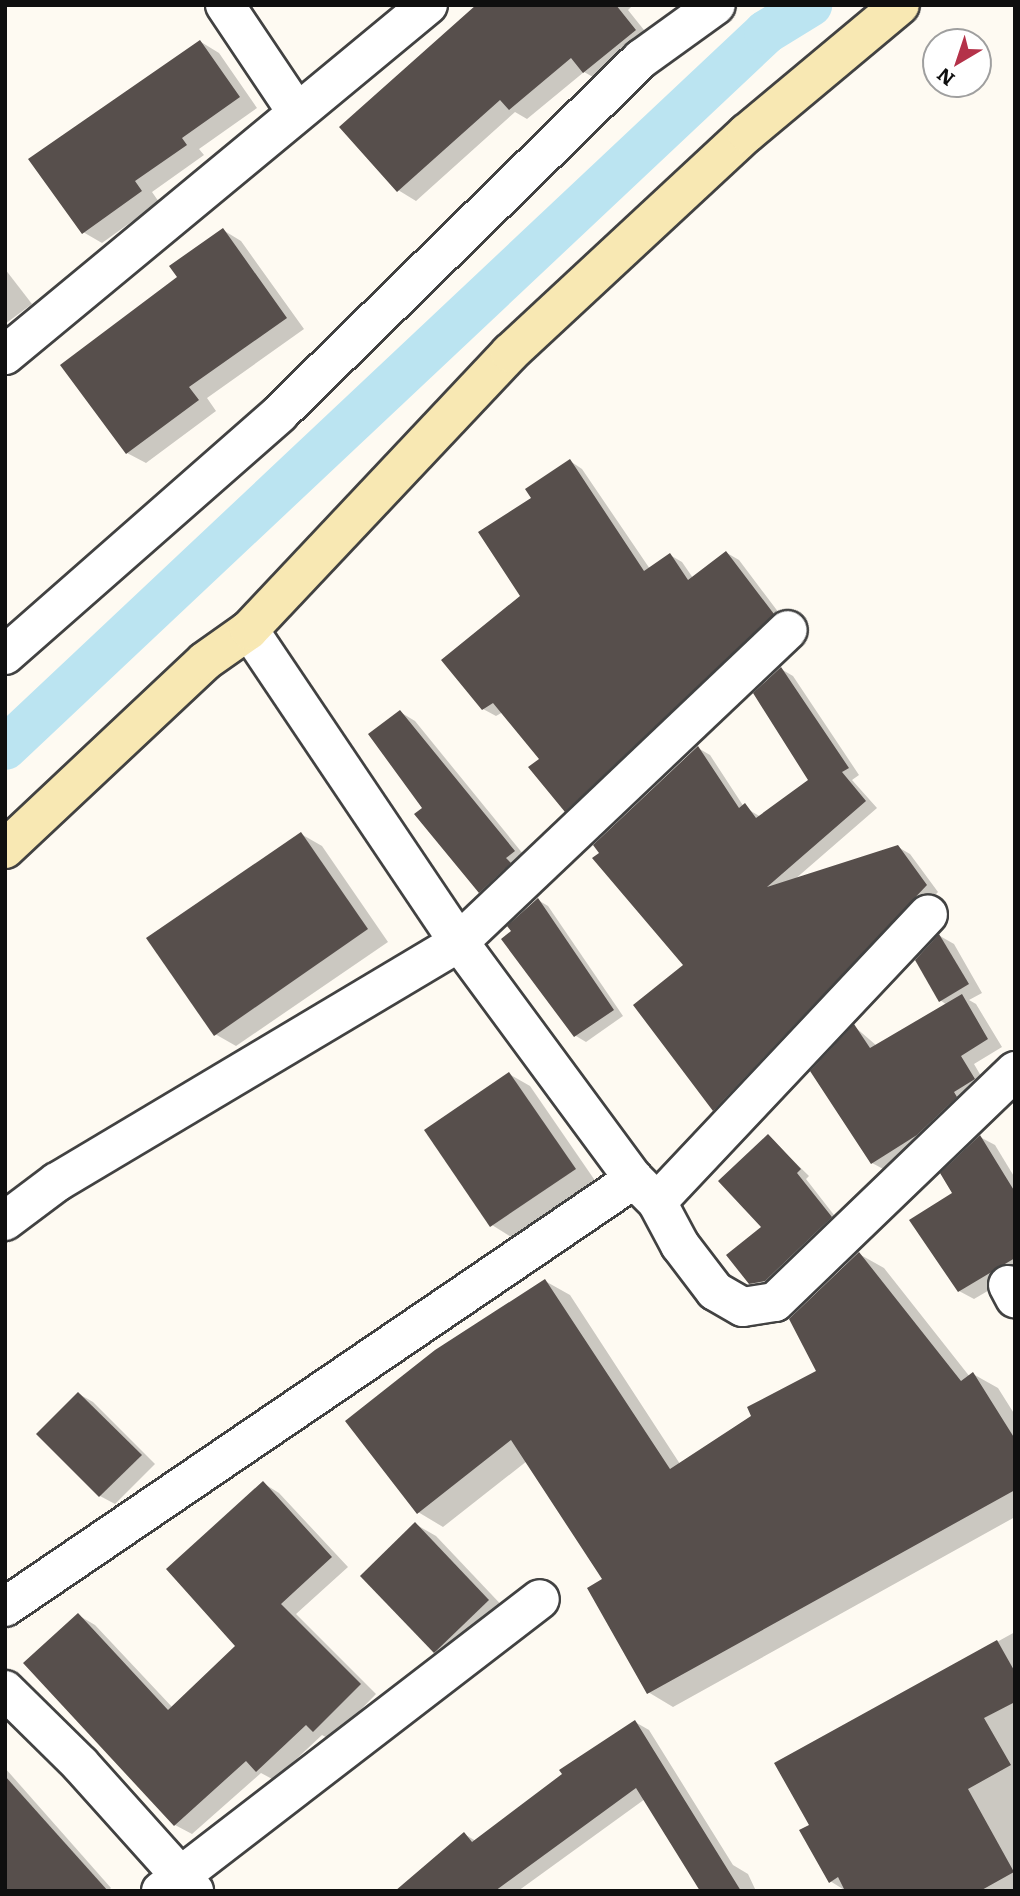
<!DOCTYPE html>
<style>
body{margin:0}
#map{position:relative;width:1020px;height:1896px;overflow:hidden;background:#fefaf2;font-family:Literata,serif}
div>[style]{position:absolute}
.shadow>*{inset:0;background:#0003}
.canal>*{height:44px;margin:-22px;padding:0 22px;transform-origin:22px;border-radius:22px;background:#bbe4f1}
.building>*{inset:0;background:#574f4c}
.roads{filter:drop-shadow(2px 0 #424242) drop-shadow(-2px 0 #424242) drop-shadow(0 2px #424242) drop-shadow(0 -2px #424242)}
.street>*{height:38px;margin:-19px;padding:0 19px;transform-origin:19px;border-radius:19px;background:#fff}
.secondary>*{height:38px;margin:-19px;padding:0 19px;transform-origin:19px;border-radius:19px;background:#f8e8b3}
span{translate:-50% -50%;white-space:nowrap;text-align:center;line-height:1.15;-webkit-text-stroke:7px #fff;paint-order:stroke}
.frame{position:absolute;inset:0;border:7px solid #0f0f0f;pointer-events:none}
.north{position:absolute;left:922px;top:28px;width:70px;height:70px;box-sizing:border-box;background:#fff;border:2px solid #9f9f9f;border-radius:50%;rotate:219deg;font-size:19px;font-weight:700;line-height:28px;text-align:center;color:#0f0f0f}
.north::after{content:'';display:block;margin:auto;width:24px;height:32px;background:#b43249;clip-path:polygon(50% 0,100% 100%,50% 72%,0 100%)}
</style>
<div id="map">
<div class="shadow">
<div style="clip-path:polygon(478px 5px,633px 5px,628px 10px,652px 40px,602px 82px,584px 72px,527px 119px,515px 112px,416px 201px,398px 190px,342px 127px)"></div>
<div style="clip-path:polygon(201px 42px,219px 53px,257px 108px,199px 149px,204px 155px,152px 192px,159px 202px,102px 243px,83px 232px)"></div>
<div style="clip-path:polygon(223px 230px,241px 241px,304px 329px,207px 398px,216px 411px,146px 463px,127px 453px,180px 278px)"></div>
<div style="clip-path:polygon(5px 269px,32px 304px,5px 324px)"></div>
<div style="clip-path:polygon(570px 461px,582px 469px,650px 569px,670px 555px,682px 562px,693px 578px,727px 553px,739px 560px,785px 621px,578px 817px,566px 810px,541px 759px,503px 712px,496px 716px,483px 709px,523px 597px,533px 498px)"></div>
<div style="clip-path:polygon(781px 669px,793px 676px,859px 775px,852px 780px,877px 808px,794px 880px,898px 847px,910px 854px,938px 892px,726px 1116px,714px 1109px,685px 965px,698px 748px,710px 755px,744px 807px,761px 817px,811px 780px)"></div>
<div style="clip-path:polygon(400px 712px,415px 721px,528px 860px,495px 900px,480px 891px,424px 808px)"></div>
<div style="clip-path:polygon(301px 834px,322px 846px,388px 942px,236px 1046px,215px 1034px)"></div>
<div style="clip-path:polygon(538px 900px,548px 906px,623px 1016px,586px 1042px,576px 1036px,513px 931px)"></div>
<div style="clip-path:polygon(940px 936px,954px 944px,982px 993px,969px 1000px,976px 1004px,1002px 1047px,974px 1064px,988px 1088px,887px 1171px,872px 1163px,855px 1027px,877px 1046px,947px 1005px,940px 1000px)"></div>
<div style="clip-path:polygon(509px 1074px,530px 1086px,596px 1182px,513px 1238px,492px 1225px)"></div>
<div style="clip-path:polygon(768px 1136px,809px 1176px,806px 1179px,841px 1224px,760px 1289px,750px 1283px,764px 1227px)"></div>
<div style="clip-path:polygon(980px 1137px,995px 1145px,1015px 1178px,1015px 1275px,974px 1299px,959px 1291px,955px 1193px)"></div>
<div style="clip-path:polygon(859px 1254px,884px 1268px,970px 1377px,973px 1374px,998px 1388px,1015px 1415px,1015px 1517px,673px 1707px,648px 1692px,605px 1580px,527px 1461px,443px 1527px,418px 1512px,545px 1281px,570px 1295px,680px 1464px,819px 1371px)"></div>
<div style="clip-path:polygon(79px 1394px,93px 1402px,155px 1464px,115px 1504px,100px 1496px,38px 1434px)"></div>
<div style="clip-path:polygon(263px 1483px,279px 1493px,348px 1567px,296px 1614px,376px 1694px,331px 1740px,322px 1735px,274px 1780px,261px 1773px,192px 1834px,175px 1825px,26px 1663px,78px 1615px,95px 1625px,173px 1708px,238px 1646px)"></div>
<div style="clip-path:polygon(415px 1524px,436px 1536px,509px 1613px,456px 1664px,435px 1651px)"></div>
<div style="clip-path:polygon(1015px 1632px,1015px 1891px,846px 1891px,830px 1881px,811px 1825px,776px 1764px)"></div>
<div style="clip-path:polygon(635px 1722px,649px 1730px,733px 1865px,748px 1874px,756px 1891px,702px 1891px,645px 1799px,518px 1891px,396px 1891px,464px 1834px,476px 1841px)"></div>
<div style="clip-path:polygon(5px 1768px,111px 1888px,108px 1891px,5px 1891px)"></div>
</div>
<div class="canal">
<div style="left:5px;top:748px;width:1045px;rotate:-43.25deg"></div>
<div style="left:766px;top:32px;width:52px;rotate:-31.5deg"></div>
</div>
<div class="building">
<div style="clip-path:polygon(476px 5px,616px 5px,636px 30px,583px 73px,571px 58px,509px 110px,500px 100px,397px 192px,339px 127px)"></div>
<div style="clip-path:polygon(200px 40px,240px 97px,182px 138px,187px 145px,135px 181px,142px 191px,82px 234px,28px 159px)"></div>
<div style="clip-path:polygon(223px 228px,287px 318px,189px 387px,199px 400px,126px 454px,60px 365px,177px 277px,169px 266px)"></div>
<div style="clip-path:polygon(570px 459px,644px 571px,670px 553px,688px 580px,726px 551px,774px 614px,565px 812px,528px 767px,539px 759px,493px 703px,482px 710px,441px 660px,520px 596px,478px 532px,531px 498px,525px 489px)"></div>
<div style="clip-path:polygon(781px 667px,849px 768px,842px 772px,866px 801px,767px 887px,898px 845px,927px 885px,713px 1111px,633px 1005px,683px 965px,592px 858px,599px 853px,593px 845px,698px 746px,739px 808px,745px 803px,756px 818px,808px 780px,753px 693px)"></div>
<div style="clip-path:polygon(400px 710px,515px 851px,506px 858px,511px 863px,479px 893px,414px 814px,422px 808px,368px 734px)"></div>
<div style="clip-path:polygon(301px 832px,368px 929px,214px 1036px,146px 938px)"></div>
<div style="clip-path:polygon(538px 898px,614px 1010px,574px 1037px,501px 939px,511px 931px,507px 926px)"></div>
<div style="clip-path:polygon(939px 934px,969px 984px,939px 1002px,915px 960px)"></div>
<div style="clip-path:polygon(962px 994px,988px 1039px,961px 1056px,975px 1079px,954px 1092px,957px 1097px,917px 1135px,871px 1164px,810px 1071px,854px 1024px,870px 1048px)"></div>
<div style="clip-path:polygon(509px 1072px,576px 1169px,490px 1227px,424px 1130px)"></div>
<div style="clip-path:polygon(768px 1134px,801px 1169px,797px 1173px,832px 1217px,765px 1281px,749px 1284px,726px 1255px,761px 1227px,718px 1181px)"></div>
<div style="clip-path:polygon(980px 1135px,1015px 1192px,1015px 1258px,958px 1292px,909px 1220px,952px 1193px,940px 1173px)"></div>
<div style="clip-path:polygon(859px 1252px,961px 1381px,973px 1372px,1015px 1439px,1015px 1490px,647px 1694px,587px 1588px,602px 1579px,511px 1440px,417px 1514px,345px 1421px,435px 1350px,545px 1279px,670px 1469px,751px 1416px,747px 1407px,816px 1371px,789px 1319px)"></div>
<div style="clip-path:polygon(78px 1392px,142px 1455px,99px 1497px,36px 1434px)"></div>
<div style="clip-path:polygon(263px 1481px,332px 1557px,281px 1604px,361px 1684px,313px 1732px,306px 1725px,256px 1772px,246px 1761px,174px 1826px,23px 1663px,78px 1613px,168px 1710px,235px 1646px,166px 1569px)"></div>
<div style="clip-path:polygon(415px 1522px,489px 1600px,434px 1653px,360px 1576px)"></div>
<div style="clip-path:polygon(997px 1640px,1015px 1672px,1015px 1702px,984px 1718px,1011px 1765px,968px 1789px,1014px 1872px,980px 1891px,845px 1891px,838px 1877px,829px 1883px,799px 1830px,809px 1825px,774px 1763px)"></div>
<div style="clip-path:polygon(635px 1720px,741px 1891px,700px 1891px,636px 1788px,495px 1891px,395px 1891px,464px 1832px,472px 1842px,562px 1774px,559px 1770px)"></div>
<div style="clip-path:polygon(5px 1776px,108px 1891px,5px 1891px)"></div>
</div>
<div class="roads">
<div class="street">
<div style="left:225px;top:5px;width:128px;rotate:56.2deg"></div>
<div style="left:5px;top:355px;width:549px;rotate:-39.61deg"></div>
<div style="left:249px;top:630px;width:376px;rotate:56.1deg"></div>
<div style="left:459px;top:942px;width:295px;rotate:53.6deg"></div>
<div style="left:634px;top:1179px;width:33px;rotate:45deg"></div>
<div style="left:657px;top:1202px;width:49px;rotate:61.9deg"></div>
<div style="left:680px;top:1245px;width:58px;rotate:52.7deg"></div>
<div style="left:715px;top:1291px;width:32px;rotate:30deg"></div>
<div style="left:743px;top:1307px;width:32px;rotate:-9deg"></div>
<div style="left:775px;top:1302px;width:333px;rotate:-43.9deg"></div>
<div style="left:5px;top:655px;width:366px;rotate:-41.3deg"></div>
<div style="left:280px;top:413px;width:506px;rotate:-44.44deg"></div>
<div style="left:641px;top:59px;width:92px;rotate:-35.8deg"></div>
<div style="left:657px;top:1202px;width:395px;rotate:-46.7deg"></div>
<div style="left:5px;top:1221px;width:65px;rotate:-36.9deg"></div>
<div style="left:57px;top:1182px;width:468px;rotate:-30.8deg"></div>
<div style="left:459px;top:942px;width:453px;rotate:-43.5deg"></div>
<div style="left:1008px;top:1285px;width:15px;rotate:62deg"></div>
<div style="left:5px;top:1607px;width:761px;rotate:-34.23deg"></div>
<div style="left:5px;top:1690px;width:105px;rotate:44.6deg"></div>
<div style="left:80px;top:1764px;width:171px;rotate:48.1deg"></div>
<div style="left:161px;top:1891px;width:478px;rotate:-37.6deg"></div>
</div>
<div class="secondary">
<div style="left:5px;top:849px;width:274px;rotate:-43.2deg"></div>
<div style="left:205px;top:661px;width:54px;rotate:-35.2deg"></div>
<div style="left:249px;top:630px;width:381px;rotate:-46.7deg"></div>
<div style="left:510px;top:353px;width:323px;rotate:-42.9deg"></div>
<div style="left:747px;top:133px;width:199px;rotate:-39.9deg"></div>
</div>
</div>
<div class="frame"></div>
<div class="north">N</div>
</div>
